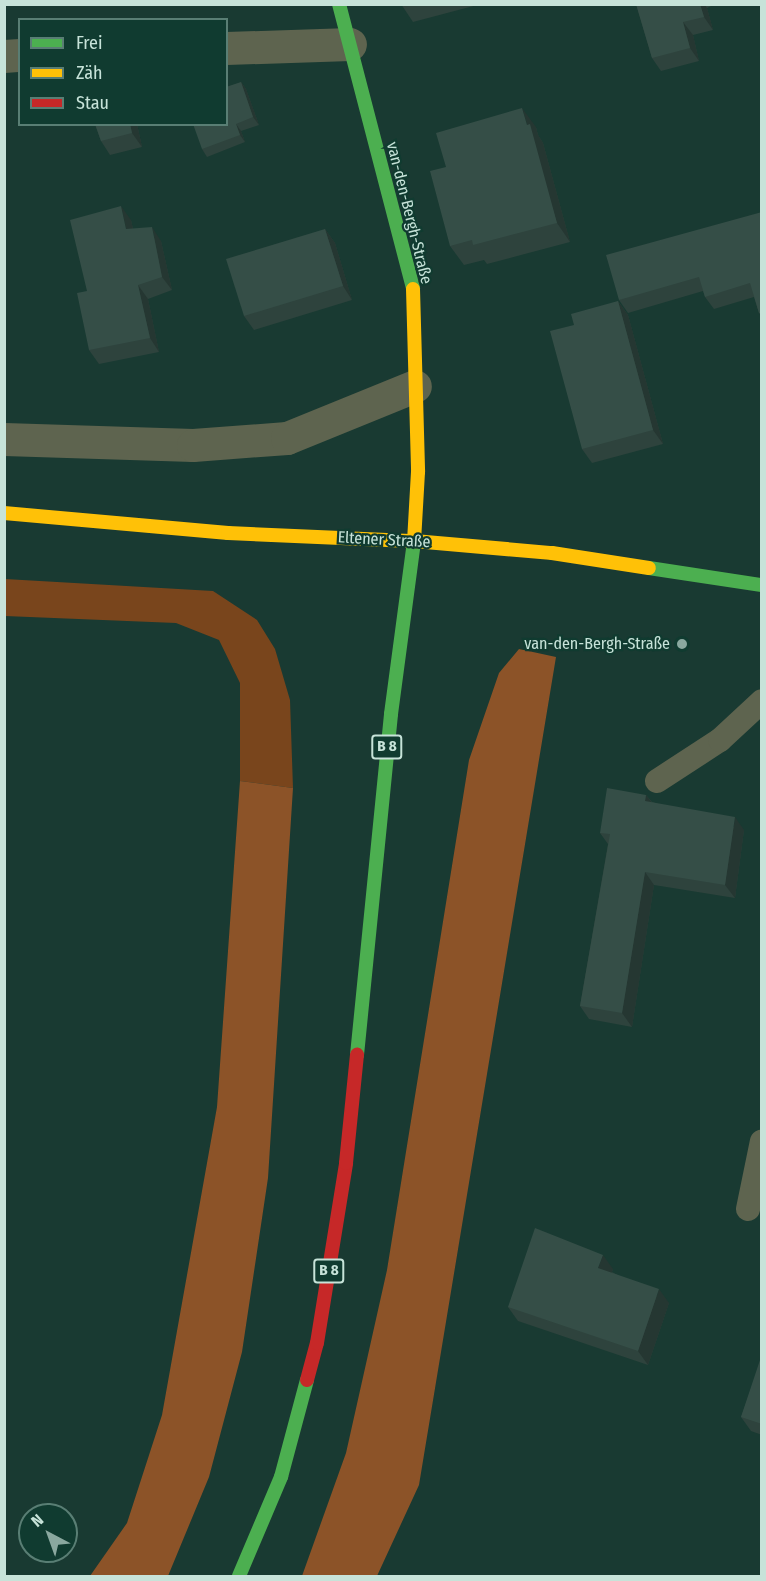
<!DOCTYPE html>
<meta charset="utf-8">
<style>
body{margin:0}
#map{position:relative;width:766px;height:1581px;overflow:hidden;background:#193a32;font-family:"Fira Sans Condensed",sans-serif}
div>[style]{position:absolute}
.green>*{inset:0;background:#79451c}
.forest>*{inset:0;background:#8c5328}
.lane>*{height:24px;margin:-12px;padding:0 12px;transform-origin:12px;border-radius:12px;background:#5e644f}
.street>*{height:33px;margin:-16.5px;padding:0 16.5px;transform-origin:16.5px;border-radius:16.5px;background:#5e644f}
.fast>*{height:14px;margin:-7px;padding:0 7px;transform-origin:7px;border-radius:7px;background:#4caf50}
.slow>*{height:14px;margin:-7px;padding:0 7px;transform-origin:7px;border-radius:7px;background:#ffc107}
.jam>*{height:14px;margin:-7px;padding:0 7px;transform-origin:7px;border-radius:7px;background:#c62828}
.wall>*{inset:0;background:#2e433d}
.shaded-wall>*{inset:0;background:#253732}
.building>*{inset:0;background:#354e47}
.dots>*{width:16px;height:16px;translate:-50% -50%;box-sizing:border-box;border:3px solid #103b30;border-radius:50%}
span{translate:-50% -50%;white-space:nowrap;text-align:center;line-height:1.15;-webkit-text-stroke:4.5px #103b30;paint-order:stroke}
.shield-label span{padding:2px 4px;background:#103b30;border:2px solid;border-radius:4px;-webkit-text-stroke-width:0}
.shield-label{font-size:15px;color:#c7e3d9;font-weight:700}
.street-label{font-size:16px;color:#c7e3d9}
.poi-label{font-size:16px;color:#c7e3d9}
.right{translate:-100% -50%;text-align:right}
.frame{position:absolute;inset:0;border:6px solid #c7e3d9;pointer-events:none}
.legend{position:absolute;left:18px;top:18px;width:210px;height:108px;box-sizing:border-box;background:#103b30;border:2px solid #597e74;margin:0;padding:8px 10px;list-style:none;font-size:18px;color:#c7e3d9}
.legend li{display:flex;align-items:center;gap:12px;height:30px}
.legend b{width:30px;border:2px solid #597e74}
.north{position:absolute;left:18px;top:1503px;width:60px;height:60px;box-sizing:border-box;background:#103b30;border:2px solid #597e74;border-radius:50%;rotate:319deg;font-size:16px;font-weight:700;line-height:24px;text-align:center;color:#c7e3d9}
.north::after{content:'';display:block;margin:auto;width:21px;height:27px;background:#8aa89f;clip-path:polygon(50% 0,100% 100%,50% 72%,0 100%)}
</style>
<div id="map">
<div class="green">
<div style="clip-path:polygon(5px 579px,213px 591px,257px 620px,275px 649px,290px 700px,293px 788px,240px 781px,240px 683px,219px 640px,176px 623px,5px 616px)"></div>
</div>
<div class="forest">
<div style="clip-path:polygon(519px 649px,556px 657px,419px 1485px,377px 1576px,302px 1576px,346px 1453px,387px 1270px,469px 760px,499px 673px)"></div>
<div style="clip-path:polygon(240px 781px,293px 788px,268px 1178px,242px 1352px,209px 1477px,168px 1576px,90px 1576px,127px 1523px,162px 1415px,217px 1107px)"></div>
</div>
<div class="lane">
<div style="left:657px;top:781px;width:75px;rotate:-33.1deg"></div>
<div style="left:720px;top:740px;width:57px;rotate:-42.9deg"></div>
<div style="left:748px;top:1209px;width:69px;rotate:-78.4deg"></div>
</div>
<div class="street">
<div style="left:226px;top:48px;width:124px;rotate:-1.8deg"></div>
<div style="left:4px;top:56px;width:16px;rotate:-4deg"></div>
<div style="left:4px;top:439px;width:189px;rotate:1.8deg"></div>
<div style="left:193px;top:445px;width:94px;rotate:-4.3deg"></div>
<div style="left:287px;top:438px;width:138px;rotate:-22.1deg"></div>
</div>
<div class="fast">
<div style="left:339px;top:4px;width:294px;rotate:75.4deg"></div>
<div style="left:649px;top:568px;width:114px;rotate:8.6deg"></div>
<div style="left:357px;top:1055px;width:343px;rotate:-84.3deg"></div>
<div style="left:391px;top:714px;width:175px;rotate:-82.4deg"></div>
<div style="left:414px;top:541px;width:4px;rotate:180deg"></div>
<div style="left:239px;top:1576px;width:108px;rotate:-67deg"></div>
<div style="left:281px;top:1477px;width:100px;rotate:-75deg"></div>
</div>
<div class="slow">
<div style="left:413px;top:289px;width:183px;rotate:88.4deg"></div>
<div style="left:418px;top:472px;width:69px;rotate:93.3deg"></div>
<div style="left:414px;top:541px;width:139px;rotate:5deg"></div>
<div style="left:552px;top:553px;width:98px;rotate:8.8deg"></div>
<div style="left:4px;top:513px;width:225px;rotate:5.1deg"></div>
<div style="left:228px;top:533px;width:182px;rotate:2.5deg"></div>
</div>
<div class="jam">
<div style="left:307px;top:1380px;width:38px;rotate:-75deg"></div>
<div style="left:317px;top:1343px;width:182px;rotate:-80.8deg"></div>
<div style="left:346px;top:1163px;width:109px;rotate:-84.2deg"></div>
</div>
<div class="wall">
<div style="clip-path:polygon(401px 4px,481px 4px,413px 22px)"></div>
<div style="clip-path:polygon(636px 4px,715px 4px,707px 8px,713px 30px,693px 35px,699px 61px,661px 71px,652px 58px)"></div>
<div style="clip-path:polygon(241px 82px,246px 89px,259px 125px,241px 131px,245px 142px,207px 157px,202px 149px)"></div>
<div style="clip-path:polygon(95px 124px,137px 124px,142px 147px,110px 155px,101px 141px)"></div>
<div style="clip-path:polygon(536px 127px,538px 135px,543px 143px,570px 242px,487px 264px,484px 260px,464px 265px,450px 246px,446px 167px)"></div>
<div style="clip-path:polygon(762px 212px,762px 317px,759px 313px,754px 297px,714px 309px,705px 297px,703px 291px,628px 313px,619px 300px)"></div>
<div style="clip-path:polygon(131px 220px,133px 229px,161px 241px,172px 290px,148px 299px,159px 352px,99px 364px,89px 350px)"></div>
<div style="clip-path:polygon(325px 229px,335px 243px,352px 300px,254px 330px,244px 316px)"></div>
<div style="clip-path:polygon(618px 301px,628px 315px,663px 444px,592px 463px,582px 449px,574px 325px)"></div>
<div style="clip-path:polygon(646px 795px,652px 802px,744px 830px,735px 898px,654px 885px,632px 1027px,589px 1019px,580px 1006px,608px 844px,600px 833px)"></div>
<div style="clip-path:polygon(613px 1269px,612px 1272px,669px 1303px,648px 1365px,518px 1321px,508px 1307px)"></div>
<div style="clip-path:polygon(762px 1358px,762px 1435px,751px 1431px,741px 1417px)"></div>
</div>
<div class="shaded-wall">
<div style="clip-path:polygon(700px 4px,704px 4px,707px 8px,713px 30px,704px 17px)"></div>
<div style="clip-path:polygon(683px 22px,693px 35px,699px 61px,690px 48px)"></div>
<div style="clip-path:polygon(241px 82px,246px 89px,259px 125px,253px 117px)"></div>
<div style="clip-path:polygon(522px 108px,536px 127px,538px 135px,543px 143px,570px 242px,557px 223px)"></div>
<div style="clip-path:polygon(130px 124px,137px 124px,142px 147px,132px 133px)"></div>
<div style="clip-path:polygon(236px 124px,241px 131px,245px 142px,240px 135px)"></div>
<div style="clip-path:polygon(121px 206px,131px 220px,136px 243px,126px 229px)"></div>
<div style="clip-path:polygon(152px 227px,161px 241px,172px 290px,162px 277px)"></div>
<div style="clip-path:polygon(325px 229px,335px 243px,352px 300px,343px 286px)"></div>
<div style="clip-path:polygon(138px 285px,148px 299px,159px 352px,150px 338px)"></div>
<div style="clip-path:polygon(618px 301px,628px 315px,663px 444px,653px 430px)"></div>
<div style="clip-path:polygon(646px 795px,656px 808px,645px 801px)"></div>
<div style="clip-path:polygon(735px 817px,744px 830px,735px 898px,725px 885px)"></div>
<div style="clip-path:polygon(645px 872px,654px 885px,632px 1027px,622px 1013px)"></div>
<div style="clip-path:polygon(603px 1255px,613px 1269px,608px 1282px,598px 1268px)"></div>
<div style="clip-path:polygon(659px 1289px,669px 1303px,648px 1365px,638px 1351px)"></div>
</div>
<div class="building">
<div style="clip-path:polygon(636px 4px,700px 4px,704px 17px,683px 22px,690px 48px,652px 58px)"></div>
<div style="clip-path:polygon(241px 82px,253px 117px,236px 124px,240px 135px,202px 149px,193px 124px,226px 124px,226px 87px)"></div>
<div style="clip-path:polygon(522px 108px,527px 125px,530px 124px,557px 223px,473px 245px,472px 240px,450px 246px,430px 171px,446px 167px,436px 133px)"></div>
<div style="clip-path:polygon(95px 124px,130px 124px,132px 133px,101px 141px)"></div>
<div style="clip-path:polygon(121px 206px,126px 229px,152px 227px,162px 277px,138px 285px,150px 338px,89px 350px,77px 293px,87px 291px,70px 220px)"></div>
<div style="clip-path:polygon(762px 212px,762px 313px,759px 313px,750px 283px,705px 297px,699px 277px,619px 300px,606px 255px)"></div>
<div style="clip-path:polygon(325px 229px,343px 286px,244px 316px,226px 259px)"></div>
<div style="clip-path:polygon(618px 301px,653px 430px,582px 449px,550px 331px,574px 325px,571px 314px)"></div>
<div style="clip-path:polygon(607px 788px,646px 795px,645px 801px,735px 817px,725px 885px,645px 872px,622px 1013px,580px 1006px,610px 834px,600px 833px)"></div>
<div style="clip-path:polygon(535px 1228px,603px 1255px,598px 1268px,659px 1289px,638px 1351px,508px 1307px)"></div>
<div style="clip-path:polygon(761px 1357px,762px 1358px,762px 1424px,741px 1417px)"></div>
</div>
<div class="dots">
<div style="left:682px;top:644px;background:#8aa89f"></div>
</div>
<div class="shield-label">
<span style="left:387px;top:747px">B 8</span>
<span style="left:329px;top:1271px">B 8</span>
</div>
<div class="street-label">
<span style="left:409px;top:213px;rotate:76deg">van-den-Bergh-Straße</span>
<span style="left:384px;top:540px;rotate:3deg">Eltener Straße</span>
</div>
<div class="poi-label">
<span class="right" style="left:670px;top:644px">van-den-Bergh-Straße</span>
</div>
<div class="frame"></div>
<ul class="legend">
<li><b style="height:8px;background:#4caf50"></b>Frei</li>
<li><b style="height:8px;background:#ffc107"></b>Zäh</li>
<li><b style="height:8px;background:#c62828"></b>Stau</li>
</ul>
<div class="north">N</div>
</div>
